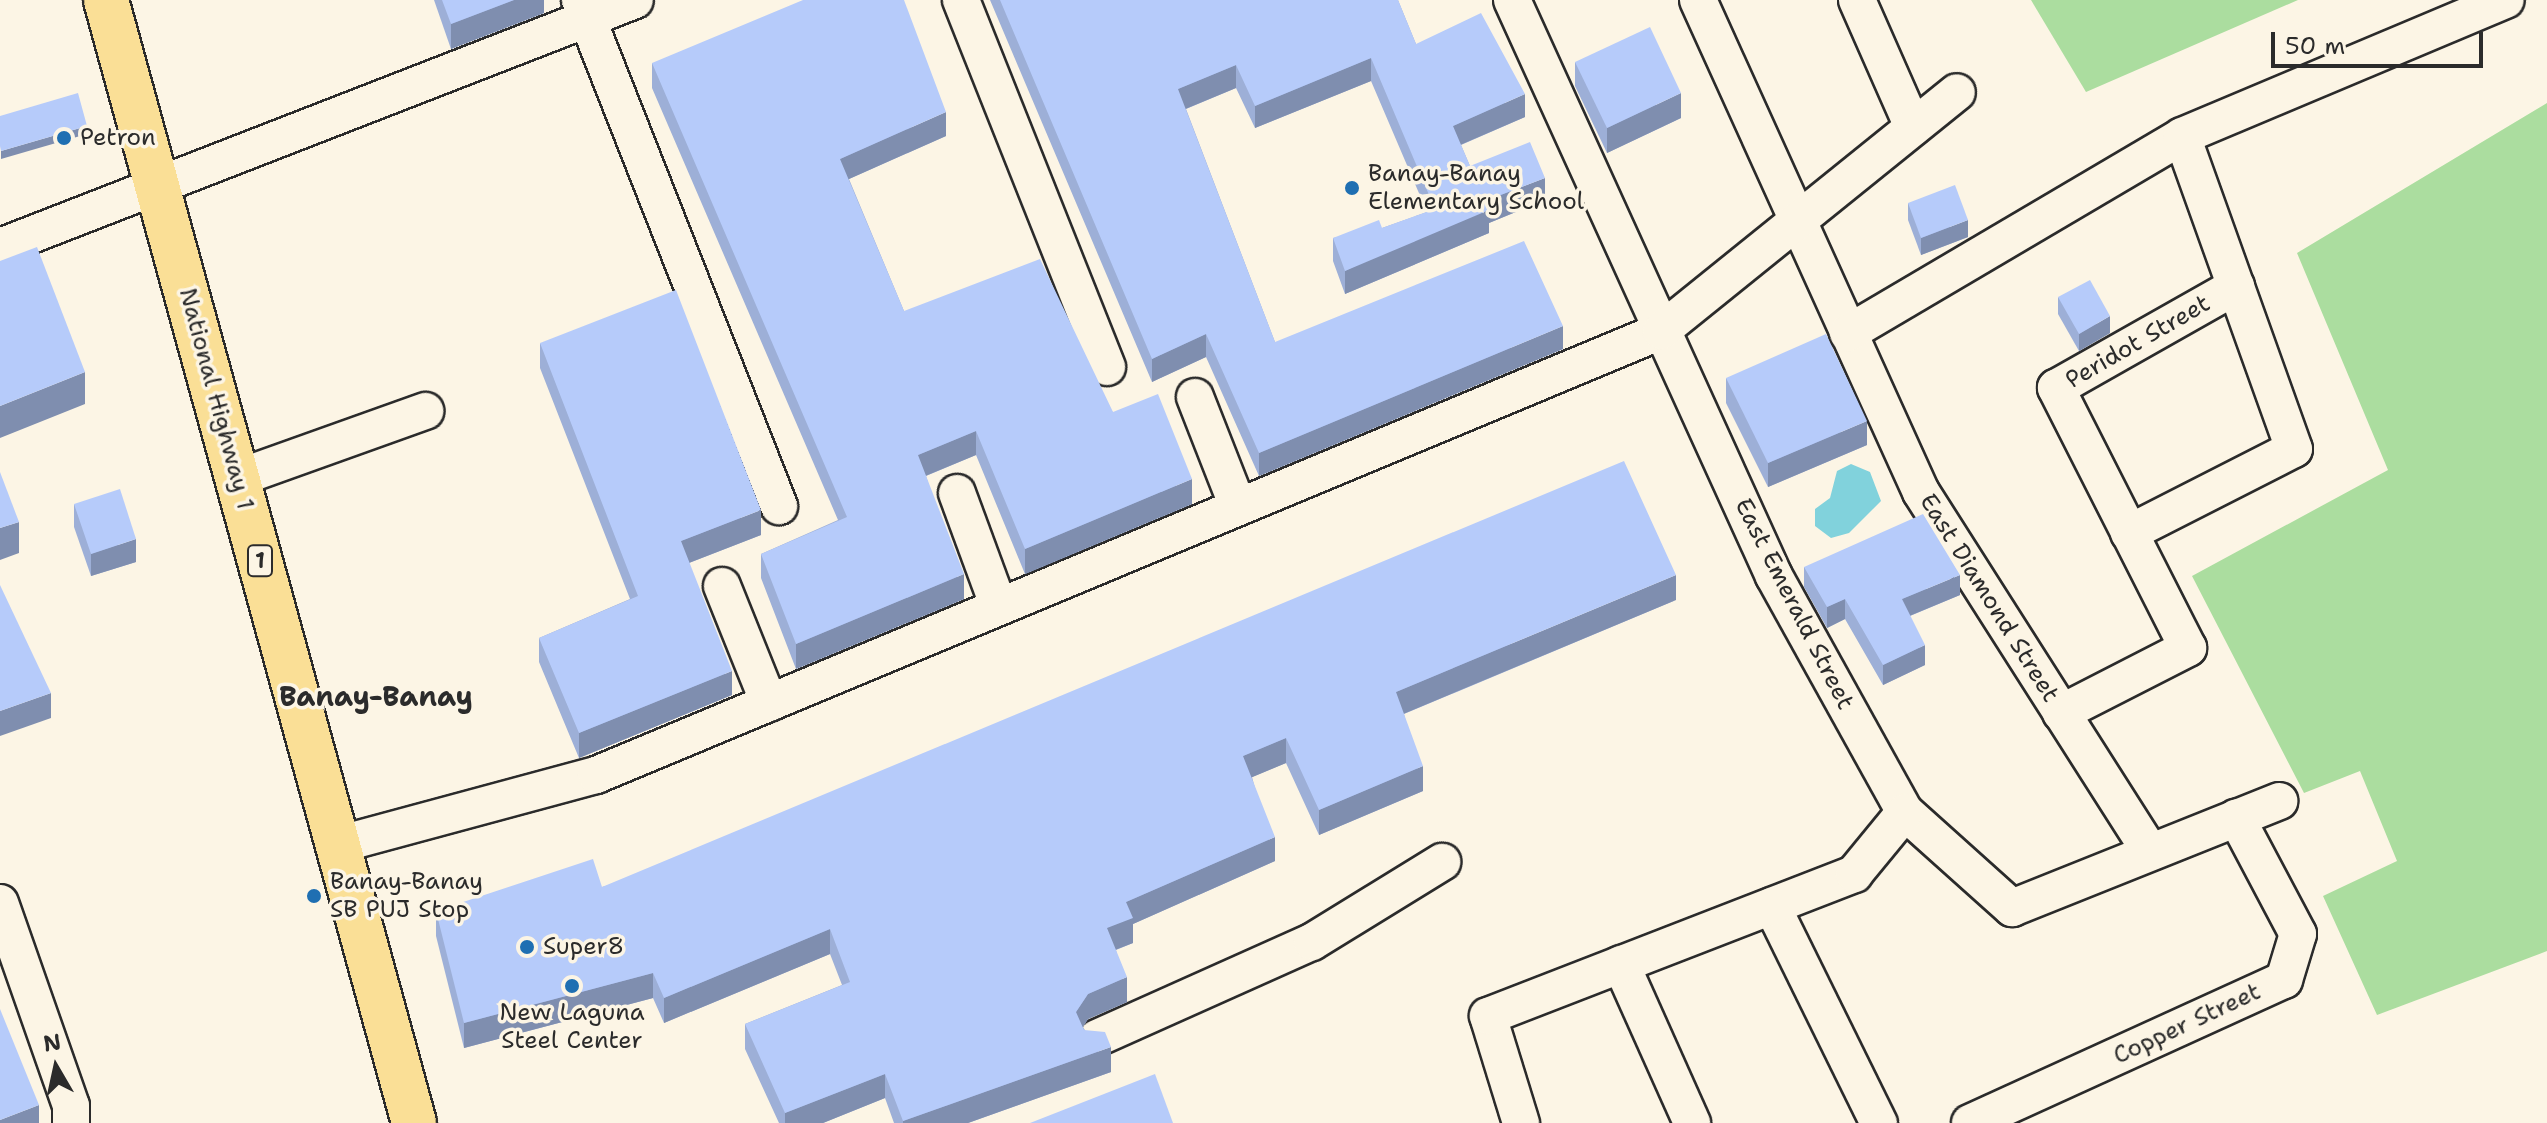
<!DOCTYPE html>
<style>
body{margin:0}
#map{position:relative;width:2547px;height:1123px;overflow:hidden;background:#fcf5e5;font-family:"Shantell Sans",sans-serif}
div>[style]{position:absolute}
.green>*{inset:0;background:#abdd9f}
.water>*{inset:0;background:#81d2dc}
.roads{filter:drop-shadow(2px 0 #2b2b2b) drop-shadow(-2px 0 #2b2b2b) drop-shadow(0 2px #2b2b2b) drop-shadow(0 -2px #2b2b2b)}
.minor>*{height:36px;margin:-18px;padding:0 18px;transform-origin:18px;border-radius:18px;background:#fcf5e5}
.highway>*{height:44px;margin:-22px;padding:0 22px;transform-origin:22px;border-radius:22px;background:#fadf96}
.wall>*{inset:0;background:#9dafd7}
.shaded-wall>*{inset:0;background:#7f8eaf}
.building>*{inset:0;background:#b6cbfa}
.dots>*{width:22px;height:22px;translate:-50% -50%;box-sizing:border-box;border:4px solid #fcf5e5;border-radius:50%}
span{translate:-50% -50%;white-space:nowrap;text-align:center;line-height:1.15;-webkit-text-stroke:7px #fcf5e5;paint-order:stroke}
.shield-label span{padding:2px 6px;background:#fcf5e5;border:2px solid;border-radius:6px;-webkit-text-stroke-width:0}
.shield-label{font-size:22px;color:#2b2b2b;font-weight:700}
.poi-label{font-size:24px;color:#2b2b2b}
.left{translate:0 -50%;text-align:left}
.street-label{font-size:24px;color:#2b2b2b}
.quarter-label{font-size:28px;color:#2b2b2b;font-weight:700}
.north{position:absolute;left:16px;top:1027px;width:80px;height:80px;-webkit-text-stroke:6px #fcf5e5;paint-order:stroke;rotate:351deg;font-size:22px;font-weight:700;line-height:32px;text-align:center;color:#2b2b2b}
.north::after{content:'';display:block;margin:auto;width:28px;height:36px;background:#2b2b2b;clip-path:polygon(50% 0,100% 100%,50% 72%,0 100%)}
.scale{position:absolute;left:2271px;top:32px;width:212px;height:36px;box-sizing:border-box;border:4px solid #2b2b2b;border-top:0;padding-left:10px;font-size:24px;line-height:28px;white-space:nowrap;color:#2b2b2b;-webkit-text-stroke:6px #fcf5e5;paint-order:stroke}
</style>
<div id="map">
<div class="green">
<div style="clip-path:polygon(2031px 0,2298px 0,2086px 92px)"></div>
<div style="clip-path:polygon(2547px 103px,2547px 951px,2377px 1015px,2323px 896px,2397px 861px,2360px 771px,2304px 793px,2192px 576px,2388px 470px,2297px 253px)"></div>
</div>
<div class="water">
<div style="clip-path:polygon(1851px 464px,1870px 472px,1881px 501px,1849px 533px,1831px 538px,1815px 526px,1815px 509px,1830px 498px,1837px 471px)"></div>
</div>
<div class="roads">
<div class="minor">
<div style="left:580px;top:0;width:544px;rotate:68.53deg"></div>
<div style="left:961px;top:0;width:395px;rotate:68.3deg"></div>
<div style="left:1512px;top:0;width:633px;rotate:65.54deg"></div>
<div style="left:1774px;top:576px;width:270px;rotate:61deg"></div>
<div style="left:1905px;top:812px;width:144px;rotate:41.9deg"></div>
<div style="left:2012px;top:908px;width:288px;rotate:-21.8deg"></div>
<div style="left:1698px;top:0;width:540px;rotate:65.62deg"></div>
<div style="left:1921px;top:492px;width:427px;rotate:57.5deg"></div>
<div style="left:1857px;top:0;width:139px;rotate:66.2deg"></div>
<div style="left:0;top:247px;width:681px;rotate:-21.25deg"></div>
<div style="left:1848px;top:333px;width:388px;rotate:-30.5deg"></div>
<div style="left:2182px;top:136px;width:351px;rotate:-22.8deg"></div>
<div style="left:1195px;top:397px;width:118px;rotate:68.6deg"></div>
<div style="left:238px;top:478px;width:199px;rotate:-19.7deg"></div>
<div style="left:957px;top:493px;width:121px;rotate:69.8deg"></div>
<div style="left:2129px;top:533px;width:185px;rotate:-27deg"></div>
<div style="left:2294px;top:449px;width:332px;rotate:-109.7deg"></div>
<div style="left:722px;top:586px;width:126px;rotate:68.1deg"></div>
<div style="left:2061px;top:713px;width:143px;rotate:-27.1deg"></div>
<div style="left:2188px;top:648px;width:292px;rotate:-116.9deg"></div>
<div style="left:2056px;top:388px;width:207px;rotate:-29.5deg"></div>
<div style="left:337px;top:845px;width:268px;rotate:-15.1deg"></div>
<div style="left:596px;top:775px;width:1154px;rotate:-22.63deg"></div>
<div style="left:1661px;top:331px;width:380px;rotate:-38.9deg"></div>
<div style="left:0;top:903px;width:215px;rotate:70.7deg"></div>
<div style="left:71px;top:1106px;width:17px;rotate:90deg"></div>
<div style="left:1772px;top:906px;width:242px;rotate:63.8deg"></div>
<div style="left:1621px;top:964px;width:174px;rotate:65.9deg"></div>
<div style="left:1097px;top:1038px;width:235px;rotate:-24.1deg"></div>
<div style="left:1312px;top:942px;width:153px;rotate:-31.6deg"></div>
<div style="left:1521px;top:1123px;width:112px;rotate:-107.1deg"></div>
<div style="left:1488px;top:1016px;width:393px;rotate:-21.2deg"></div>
<div style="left:1854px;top:874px;width:80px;rotate:-50.6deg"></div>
<div style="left:1970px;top:1123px;width:345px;rotate:-24.5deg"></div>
<div style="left:2284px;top:980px;width:48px;rotate:-73.1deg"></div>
<div style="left:2298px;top:934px;width:132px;rotate:-117.9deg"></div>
</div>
<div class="highway">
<div style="left:106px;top:0;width:1164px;rotate:74.66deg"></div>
</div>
</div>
<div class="wall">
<div style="clip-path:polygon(434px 0,544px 0,544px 13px,451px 49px)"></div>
<div style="clip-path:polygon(990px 0,1398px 0,1416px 44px,1525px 117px,1461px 145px,1470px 166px,1545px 200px,1489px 223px,1489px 233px,1345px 294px,1333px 261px,1333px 238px,1382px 228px,1427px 212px,1371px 81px,1255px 128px,1236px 88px,1186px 109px,1275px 342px,1563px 349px,1259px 476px,1206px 357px,1152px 382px)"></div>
<div style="clip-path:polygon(1575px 62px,1681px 118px,1607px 153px,1575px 86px)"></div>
<div style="clip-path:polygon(652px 63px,946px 136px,849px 179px,904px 311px,1113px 412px,1192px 504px,1025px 574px,976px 455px,926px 476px,964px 599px,796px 669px,761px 578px,761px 554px,838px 520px,652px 88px)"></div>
<div style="clip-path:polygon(1908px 203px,1968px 237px,1921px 255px,1908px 220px)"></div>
<div style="clip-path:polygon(2058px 297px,2110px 333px,2079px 351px,2058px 314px)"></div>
<div style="clip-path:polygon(540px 343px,761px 535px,689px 563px,732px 695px,579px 758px,539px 662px,539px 638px,630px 599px,540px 368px)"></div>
<div style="clip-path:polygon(1726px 378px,1867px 445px,1768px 487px,1726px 403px)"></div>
<div style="clip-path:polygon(74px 504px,136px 562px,91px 576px,74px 527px)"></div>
<div style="clip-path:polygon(1804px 567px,1960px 595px,1910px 616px,1925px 665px,1883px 685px,1845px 619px,1827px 628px,1804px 587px)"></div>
<div style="clip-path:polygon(1676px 600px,1404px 714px,1423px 791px,1319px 835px,1286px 763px,1252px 777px,1275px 861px,1133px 924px,1133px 943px,1116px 950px,1127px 1002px,1088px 1019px,1083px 1027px,1111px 1072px,968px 1123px,894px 1123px,885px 1098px,823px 1123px,779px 1123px,745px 1049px,745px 1024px,842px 985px,830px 954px,664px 1023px,653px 998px,464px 1048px,436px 936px,436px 911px,602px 887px)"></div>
</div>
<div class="shaded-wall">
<div style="clip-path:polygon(514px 0,544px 0,544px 13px,451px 49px,451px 24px)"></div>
<div style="clip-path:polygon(1371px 58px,1371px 81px,1255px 128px,1255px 106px)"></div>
<div style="clip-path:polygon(1236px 65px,1236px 88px,1178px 112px,1178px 89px)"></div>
<div style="clip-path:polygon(1681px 93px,1681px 118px,1607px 153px,1607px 128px)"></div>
<div style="clip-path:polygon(1525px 94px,1525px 117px,1453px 148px,1453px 126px)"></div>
<div style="clip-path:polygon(946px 112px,946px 136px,840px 183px,840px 159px)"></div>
<div style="clip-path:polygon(87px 126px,87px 134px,1px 159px,1px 151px)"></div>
<div style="clip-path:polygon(1545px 178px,1545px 200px,1489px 223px,1489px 233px,1345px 294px,1345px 271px,1485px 201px)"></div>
<div style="clip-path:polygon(1968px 220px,1968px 237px,1921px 255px,1921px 238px)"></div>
<div style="clip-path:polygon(2110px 316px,2110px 333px,2079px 351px,2079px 334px)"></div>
<div style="clip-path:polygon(1563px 326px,1563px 349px,1259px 476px,1259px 453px)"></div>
<div style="clip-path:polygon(1206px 334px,1206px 357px,1152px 382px,1152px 359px)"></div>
<div style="clip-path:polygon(85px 372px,85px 404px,0 438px,0 406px)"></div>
<div style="clip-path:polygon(1867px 421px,1867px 445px,1768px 487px,1768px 463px)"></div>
<div style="clip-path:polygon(976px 431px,976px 455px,918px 479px,918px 455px)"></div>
<div style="clip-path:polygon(1192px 479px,1192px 504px,1025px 574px,1025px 549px)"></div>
<div style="clip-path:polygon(761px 510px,761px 535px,681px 566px,681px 541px)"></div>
<div style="clip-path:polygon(19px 522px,19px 553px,0 560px,0 528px)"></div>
<div style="clip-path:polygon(136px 539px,136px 562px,91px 576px,91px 554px)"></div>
<div style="clip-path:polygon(964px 574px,964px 599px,796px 669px,796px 644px)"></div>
<div style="clip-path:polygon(1676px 575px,1676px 600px,1396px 717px,1396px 692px)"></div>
<div style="clip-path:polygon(1960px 575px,1960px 595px,1902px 619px,1902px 599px)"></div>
<div style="clip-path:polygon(1845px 599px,1845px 619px,1827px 628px,1827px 607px)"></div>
<div style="clip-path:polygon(1925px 645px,1925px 665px,1883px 685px,1883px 665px)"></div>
<div style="clip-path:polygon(732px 671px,732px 695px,579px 758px,579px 733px)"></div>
<div style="clip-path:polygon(51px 693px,51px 718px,0 736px,0 711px)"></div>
<div style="clip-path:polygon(1286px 738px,1286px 763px,1243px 781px,1243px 756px)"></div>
<div style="clip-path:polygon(1423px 766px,1423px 791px,1319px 835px,1319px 810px)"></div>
<div style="clip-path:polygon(1275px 837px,1275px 861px,1133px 924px,1133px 943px,1107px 953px,1107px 928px,1126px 902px)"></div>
<div style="clip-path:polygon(830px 929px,830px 954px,664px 1023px,664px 998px)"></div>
<div style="clip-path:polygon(653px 973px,653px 998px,464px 1048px,464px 1023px)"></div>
<div style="clip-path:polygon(1127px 977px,1127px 1002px,1088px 1019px,1076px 1037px,1076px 1012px,1088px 994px)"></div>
<div style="clip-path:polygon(1111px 1047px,1111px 1072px,968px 1123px,903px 1123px,903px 1121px)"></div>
<div style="clip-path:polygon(885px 1074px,885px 1098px,823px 1123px,785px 1123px,785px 1113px)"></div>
<div style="clip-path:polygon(39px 1105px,39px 1123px,0 1123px,0 1120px)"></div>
</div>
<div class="building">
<div style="clip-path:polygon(442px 0,514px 0,451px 24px)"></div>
<div style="clip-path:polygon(803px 0,904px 0,946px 112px,840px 159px,904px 311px,1040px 259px,1113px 412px,1158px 394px,1192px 479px,1025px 549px,976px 431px,918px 455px,964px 574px,796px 644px,761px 554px,847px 517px,652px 63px)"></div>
<div style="clip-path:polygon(1000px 0,1398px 0,1416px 44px,1481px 13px,1525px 94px,1453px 126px,1470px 166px,1530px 142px,1545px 178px,1485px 201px,1489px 210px,1345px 271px,1333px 238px,1379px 220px,1382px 228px,1435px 209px,1371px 58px,1255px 106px,1236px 65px,1178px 89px,1275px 342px,1524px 241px,1563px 326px,1259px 453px,1206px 334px,1152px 359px)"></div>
<div style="clip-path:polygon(1650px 27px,1681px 93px,1607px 128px,1575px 62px)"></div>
<div style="clip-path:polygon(78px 93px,87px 126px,1px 151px,0 146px,0 116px)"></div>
<div style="clip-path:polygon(1955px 185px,1968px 220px,1921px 238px,1908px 203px)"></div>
<div style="clip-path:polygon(37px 247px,85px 372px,0 406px,0 261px)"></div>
<div style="clip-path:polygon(2090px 280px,2110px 316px,2079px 334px,2058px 297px)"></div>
<div style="clip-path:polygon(676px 290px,761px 510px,681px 541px,732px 671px,579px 733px,539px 638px,638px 596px,540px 343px)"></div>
<div style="clip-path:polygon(1826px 334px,1867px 421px,1768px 463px,1726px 378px)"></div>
<div style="clip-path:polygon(1624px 461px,1676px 575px,1396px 692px,1423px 766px,1319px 810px,1286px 738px,1243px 756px,1275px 837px,1126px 902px,1133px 918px,1107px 928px,1127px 977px,1088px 994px,1076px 1012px,1084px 1030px,1105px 1032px,1111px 1047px,903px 1121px,885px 1074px,785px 1113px,745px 1024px,850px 982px,830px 929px,664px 998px,653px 973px,464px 1023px,436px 911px,593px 859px,602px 887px)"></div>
<div style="clip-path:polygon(0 472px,19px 522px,0 528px)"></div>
<div style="clip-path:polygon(120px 489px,136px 539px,91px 554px,74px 504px)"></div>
<div style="clip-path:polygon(1923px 514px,1960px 575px,1902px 599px,1925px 645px,1883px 665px,1845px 599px,1827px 607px,1804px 567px)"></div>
<div style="clip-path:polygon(0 585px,51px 693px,0 711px)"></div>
<div style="clip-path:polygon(0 1009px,39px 1105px,0 1120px)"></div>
<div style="clip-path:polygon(1155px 1074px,1173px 1123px,1030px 1123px)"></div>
</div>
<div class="dots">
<div style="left:64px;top:138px;background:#1f6fb2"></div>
<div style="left:1352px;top:188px;background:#1f6fb2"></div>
<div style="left:314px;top:896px;background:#1f6fb2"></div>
<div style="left:527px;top:947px;background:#1f6fb2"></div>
<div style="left:572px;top:986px;background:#1f6fb2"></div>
</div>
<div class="shield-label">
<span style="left:260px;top:561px">1</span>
</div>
<div class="poi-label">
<span class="left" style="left:80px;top:138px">Petron</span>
<span class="left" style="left:1368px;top:188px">Banay-Banay<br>Elementary School</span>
<span class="left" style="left:330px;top:896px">Banay-Banay<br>SB PUJ Stop</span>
<span class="left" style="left:543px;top:947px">Super8</span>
<span style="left:572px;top:1027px">New Laguna<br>Steel Center</span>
</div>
<div class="street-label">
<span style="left:2138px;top:342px;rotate:-30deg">Peridot Street</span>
<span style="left:216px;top:399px;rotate:75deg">National Highway 1</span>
<span style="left:1989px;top:598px;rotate:58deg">East Diamond Street</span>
<span style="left:1794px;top:604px;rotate:63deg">East Emerald Street</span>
<span style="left:2187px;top:1024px;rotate:-25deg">Copper Street</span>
</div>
<div class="quarter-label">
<span style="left:376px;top:696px">Banay-Banay</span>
</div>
<div class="north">N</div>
<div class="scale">50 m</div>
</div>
